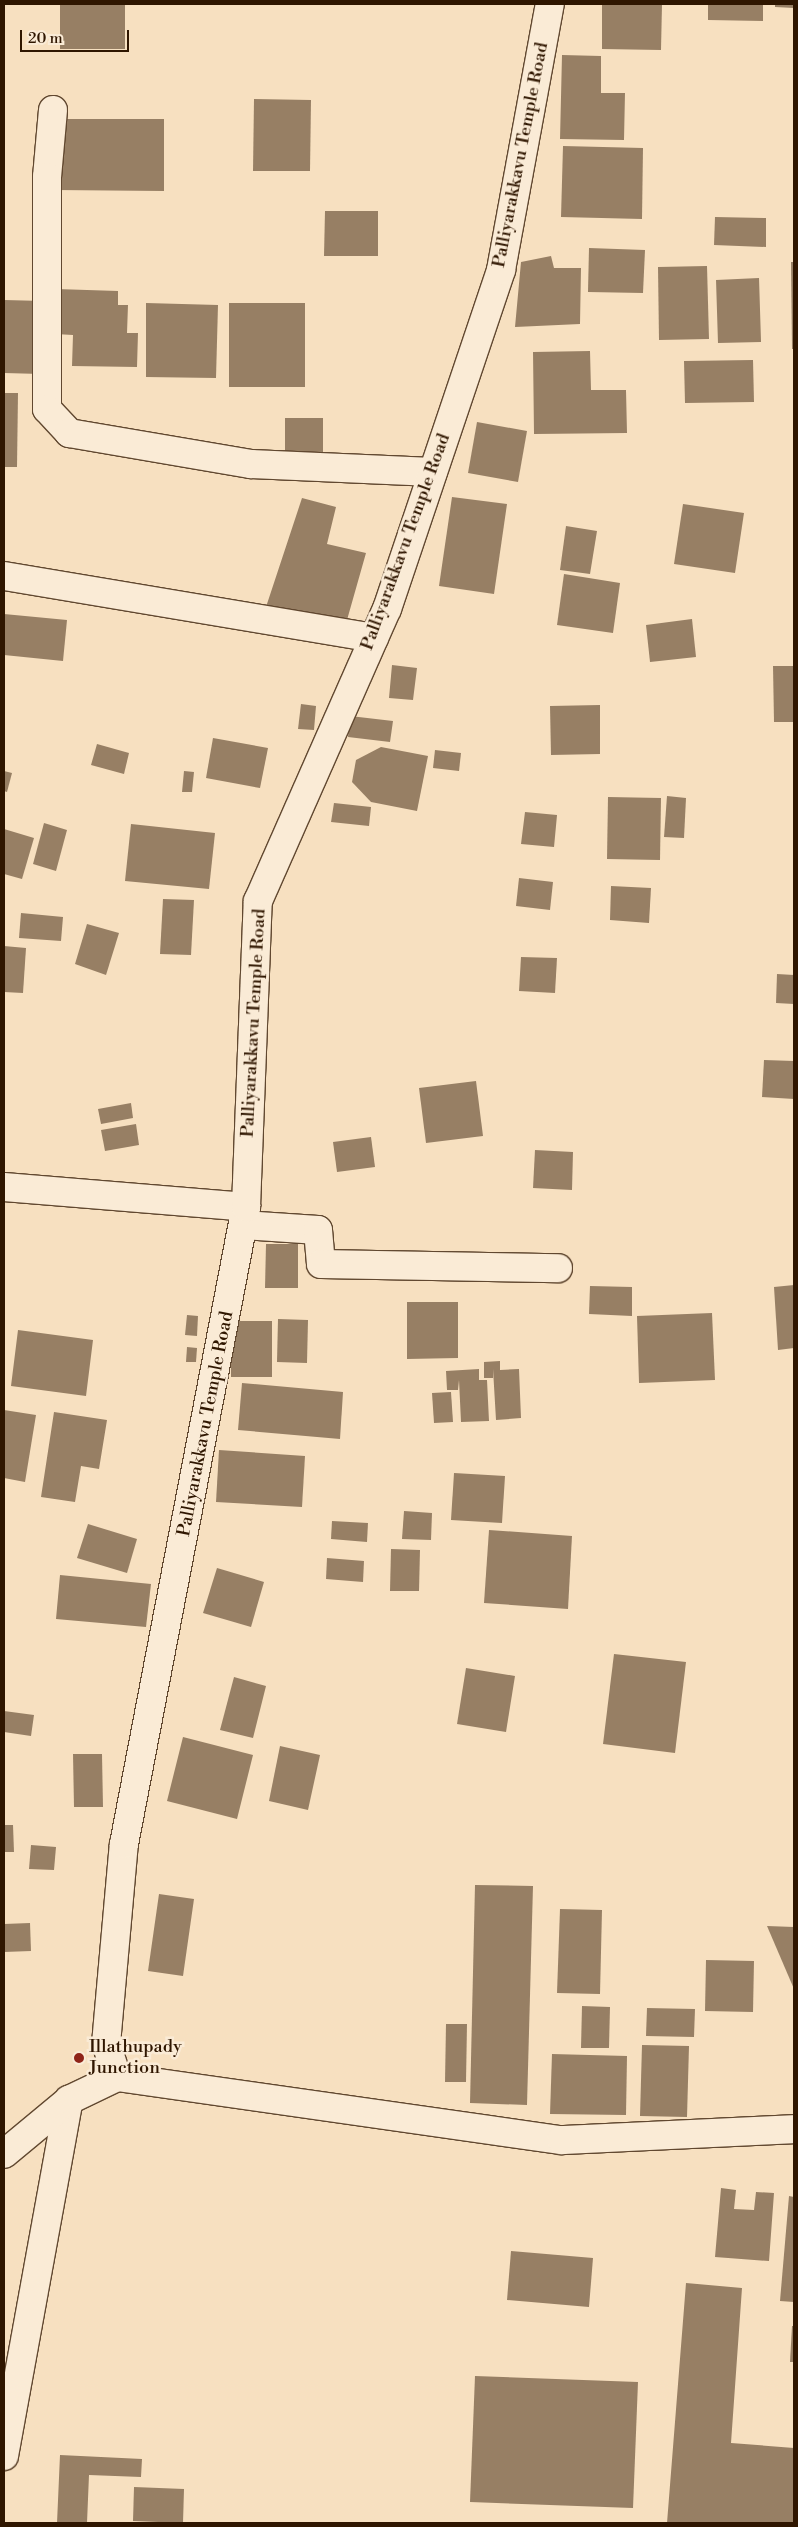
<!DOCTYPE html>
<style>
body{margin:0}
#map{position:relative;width:798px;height:2527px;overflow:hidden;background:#f7e0c0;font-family:"Libre Bodoni",serif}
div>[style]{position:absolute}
.building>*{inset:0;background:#977f64}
.roads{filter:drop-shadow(1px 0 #614830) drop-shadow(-1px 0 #614830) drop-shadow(0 1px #614830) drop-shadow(0 -1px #614830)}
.street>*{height:28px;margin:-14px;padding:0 14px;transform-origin:14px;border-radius:14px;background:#faebd6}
.secondary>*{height:28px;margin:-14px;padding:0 14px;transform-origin:14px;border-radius:14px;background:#faebd6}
.dots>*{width:14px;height:14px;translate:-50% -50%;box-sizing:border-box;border:2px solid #faebd6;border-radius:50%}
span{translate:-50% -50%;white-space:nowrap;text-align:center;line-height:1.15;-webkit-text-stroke:5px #faebd6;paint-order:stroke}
.street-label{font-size:18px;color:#2f1600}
.poi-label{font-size:18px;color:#2f1600}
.left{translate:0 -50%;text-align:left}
.frame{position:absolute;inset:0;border:5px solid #2f1600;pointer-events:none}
.scale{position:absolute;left:20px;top:30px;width:109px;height:22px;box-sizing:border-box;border:2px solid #2f1600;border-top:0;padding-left:6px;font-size:15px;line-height:18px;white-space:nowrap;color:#2f1600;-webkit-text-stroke:4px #faebd6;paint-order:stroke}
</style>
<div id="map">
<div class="building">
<div style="clip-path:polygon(60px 4px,125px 4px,125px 49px,60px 49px)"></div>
<div style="clip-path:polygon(602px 4px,662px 4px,661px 50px,602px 49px)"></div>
<div style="clip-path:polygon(708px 4px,763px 4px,763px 21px,708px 20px)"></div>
<div style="clip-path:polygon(775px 4px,794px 4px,794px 8px,775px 7px)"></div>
<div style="clip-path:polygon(562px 55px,601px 56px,601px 93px,625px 93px,624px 140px,560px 139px)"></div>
<div style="clip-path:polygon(254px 99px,311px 100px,310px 171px,253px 171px)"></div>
<div style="clip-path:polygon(56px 119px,164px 119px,164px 191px,55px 190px)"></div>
<div style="clip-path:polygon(563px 146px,643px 148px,642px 219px,561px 217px)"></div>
<div style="clip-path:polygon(325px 211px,378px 211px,378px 256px,324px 256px)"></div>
<div style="clip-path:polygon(715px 217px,766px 218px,766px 247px,714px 245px)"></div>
<div style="clip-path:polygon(589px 248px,645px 250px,643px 293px,588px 292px)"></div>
<div style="clip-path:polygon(551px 256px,554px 268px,581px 268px,580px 324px,515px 327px,521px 262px)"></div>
<div style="clip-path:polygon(791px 262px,794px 262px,794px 349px,792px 349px)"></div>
<div style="clip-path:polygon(707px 266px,709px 339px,659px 340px,658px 267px)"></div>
<div style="clip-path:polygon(759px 278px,761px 342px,718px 343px,716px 280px)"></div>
<div style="clip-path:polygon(56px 289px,118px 291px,118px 305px,128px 305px,127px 333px,138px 333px,137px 367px,72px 366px,73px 335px,55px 334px)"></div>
<div style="clip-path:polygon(4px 300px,43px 301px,41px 374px,4px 373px)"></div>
<div style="clip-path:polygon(146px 303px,218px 305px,216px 378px,146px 377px)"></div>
<div style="clip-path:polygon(229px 303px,305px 303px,305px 387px,229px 387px)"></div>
<div style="clip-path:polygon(590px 351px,591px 390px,626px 390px,627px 433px,534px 434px,533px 352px)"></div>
<div style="clip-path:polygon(753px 360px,754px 402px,685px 403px,684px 361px)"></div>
<div style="clip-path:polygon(4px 393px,18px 393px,17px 467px,4px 467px)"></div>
<div style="clip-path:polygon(285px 418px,323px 418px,323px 454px,285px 454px)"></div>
<div style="clip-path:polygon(477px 422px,527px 431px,518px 482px,468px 473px)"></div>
<div style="clip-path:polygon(452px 497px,507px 504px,494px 594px,439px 586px)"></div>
<div style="clip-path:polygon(302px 498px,336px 507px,327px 544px,366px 553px,347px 620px,266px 607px)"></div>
<div style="clip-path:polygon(683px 504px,744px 513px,735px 573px,674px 564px)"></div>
<div style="clip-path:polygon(566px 526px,597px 531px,590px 574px,560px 570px)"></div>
<div style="clip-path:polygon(564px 574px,620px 583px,613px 633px,557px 625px)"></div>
<div style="clip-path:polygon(4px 614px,67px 620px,63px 661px,4px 655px)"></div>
<div style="clip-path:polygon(692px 619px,696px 657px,650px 662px,646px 625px)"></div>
<div style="clip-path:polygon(392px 665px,417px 668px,413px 700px,389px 698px)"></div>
<div style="clip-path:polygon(773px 666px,794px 666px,794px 722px,774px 722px)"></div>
<div style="clip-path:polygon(301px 704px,316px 706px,314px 730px,298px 729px)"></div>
<div style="clip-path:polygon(600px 705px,600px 754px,551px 755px,550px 706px)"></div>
<div style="clip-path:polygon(350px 716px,393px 721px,390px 742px,348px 737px)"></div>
<div style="clip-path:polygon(213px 738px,268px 748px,260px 788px,206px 778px)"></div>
<div style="clip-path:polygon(97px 744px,129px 753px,124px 774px,91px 765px)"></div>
<div style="clip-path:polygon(381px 747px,428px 756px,417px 811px,371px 802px,352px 782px,356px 760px)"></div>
<div style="clip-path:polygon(435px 750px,461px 753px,459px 771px,433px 768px)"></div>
<div style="clip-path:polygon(4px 771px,12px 773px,7px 792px,4px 791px)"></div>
<div style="clip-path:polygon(184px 771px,194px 772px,192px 792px,182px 792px)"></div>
<div style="clip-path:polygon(667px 796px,686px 798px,684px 838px,664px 837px)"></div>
<div style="clip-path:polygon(608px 797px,661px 798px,660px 860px,607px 859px)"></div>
<div style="clip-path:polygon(334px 803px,371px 807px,369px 826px,331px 822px)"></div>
<div style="clip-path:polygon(525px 812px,557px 815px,554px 847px,521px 844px)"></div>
<div style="clip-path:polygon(44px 823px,67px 830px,56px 871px,33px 864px)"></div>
<div style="clip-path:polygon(131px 824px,215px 833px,209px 889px,125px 881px)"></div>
<div style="clip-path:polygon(4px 829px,34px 838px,22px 879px,4px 874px)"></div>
<div style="clip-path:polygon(519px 878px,553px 882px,550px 910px,516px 906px)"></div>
<div style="clip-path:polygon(611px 886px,651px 888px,649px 923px,610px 920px)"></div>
<div style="clip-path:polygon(163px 899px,194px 900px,191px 955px,160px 954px)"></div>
<div style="clip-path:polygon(21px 913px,63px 917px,61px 941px,19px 938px)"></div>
<div style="clip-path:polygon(87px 924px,119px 933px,106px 975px,75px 964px)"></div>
<div style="clip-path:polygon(4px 946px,26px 948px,23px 993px,4px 992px)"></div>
<div style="clip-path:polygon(521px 957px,557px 958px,555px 993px,519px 991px)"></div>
<div style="clip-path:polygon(777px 974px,794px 975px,794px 1004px,776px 1003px)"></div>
<div style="clip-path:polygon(764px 1060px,794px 1061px,794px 1099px,762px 1097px)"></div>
<div style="clip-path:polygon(476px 1081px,483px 1136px,426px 1143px,419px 1088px)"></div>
<div style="clip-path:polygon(131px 1103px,133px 1118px,101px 1124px,98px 1109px)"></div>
<div style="clip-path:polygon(136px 1124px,139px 1145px,105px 1151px,101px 1130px)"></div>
<div style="clip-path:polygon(371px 1137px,375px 1167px,337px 1172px,333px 1142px)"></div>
<div style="clip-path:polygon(535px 1150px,573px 1152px,572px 1190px,533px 1188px)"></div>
<div style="clip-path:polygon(266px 1244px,298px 1244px,298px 1288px,265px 1288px)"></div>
<div style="clip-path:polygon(794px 1285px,794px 1348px,778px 1350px,774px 1287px)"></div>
<div style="clip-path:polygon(590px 1286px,632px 1287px,632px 1316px,589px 1314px)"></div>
<div style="clip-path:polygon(407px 1302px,458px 1302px,458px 1358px,407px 1359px)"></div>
<div style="clip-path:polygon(712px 1313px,715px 1380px,639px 1383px,637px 1316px)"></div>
<div style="clip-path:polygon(187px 1315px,198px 1316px,197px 1336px,185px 1335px)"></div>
<div style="clip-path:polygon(278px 1319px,308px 1320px,307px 1363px,277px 1362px)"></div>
<div style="clip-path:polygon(231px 1321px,272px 1321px,272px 1377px,231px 1377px)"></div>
<div style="clip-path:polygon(18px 1330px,93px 1340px,86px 1396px,11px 1386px)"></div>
<div style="clip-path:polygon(187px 1347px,197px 1348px,196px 1362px,186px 1362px)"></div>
<div style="clip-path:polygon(500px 1361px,500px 1370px,519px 1369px,521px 1418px,496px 1420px,493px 1369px,493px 1378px,484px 1378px,484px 1362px)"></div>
<div style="clip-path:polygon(479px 1369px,479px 1380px,487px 1380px,489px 1421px,461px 1422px,459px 1380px,458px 1390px,447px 1390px,446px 1371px)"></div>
<div style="clip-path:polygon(242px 1383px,343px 1392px,340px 1439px,238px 1430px)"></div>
<div style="clip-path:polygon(451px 1392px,453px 1422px,434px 1423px,432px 1393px)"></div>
<div style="clip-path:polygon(4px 1410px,36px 1415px,25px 1482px,4px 1478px)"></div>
<div style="clip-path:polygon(54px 1412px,107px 1420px,99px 1469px,81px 1466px,75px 1502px,41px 1497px)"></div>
<div style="clip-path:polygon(219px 1450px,305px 1456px,302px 1507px,216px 1502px)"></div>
<div style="clip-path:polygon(454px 1473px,505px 1476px,502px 1523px,451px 1520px)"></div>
<div style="clip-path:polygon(404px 1511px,432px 1513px,431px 1540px,402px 1539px)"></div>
<div style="clip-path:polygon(332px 1521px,368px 1523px,367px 1542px,331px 1539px)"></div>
<div style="clip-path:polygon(88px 1524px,137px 1539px,127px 1573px,77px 1558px)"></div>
<div style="clip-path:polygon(489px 1530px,572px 1536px,568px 1609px,484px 1603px)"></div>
<div style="clip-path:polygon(391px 1549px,420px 1550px,419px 1591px,390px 1591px)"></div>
<div style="clip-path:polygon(327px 1558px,364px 1561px,363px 1582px,326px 1579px)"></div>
<div style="clip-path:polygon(217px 1568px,264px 1582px,251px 1627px,203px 1613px)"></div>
<div style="clip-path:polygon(60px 1575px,151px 1584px,146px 1627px,56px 1619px)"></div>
<div style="clip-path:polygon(614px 1654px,686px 1662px,675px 1753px,603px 1744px)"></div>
<div style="clip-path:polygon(466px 1668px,515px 1676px,506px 1732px,457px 1724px)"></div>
<div style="clip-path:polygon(234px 1677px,266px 1686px,253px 1738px,220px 1730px)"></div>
<div style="clip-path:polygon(4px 1711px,34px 1715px,31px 1736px,4px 1732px)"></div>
<div style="clip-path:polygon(183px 1737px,253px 1755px,237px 1819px,167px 1801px)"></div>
<div style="clip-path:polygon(280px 1746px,320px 1755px,308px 1810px,269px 1801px)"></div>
<div style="clip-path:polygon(73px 1754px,102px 1754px,103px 1807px,74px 1807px)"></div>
<div style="clip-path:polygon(4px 1825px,13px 1825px,14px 1852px,4px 1852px)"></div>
<div style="clip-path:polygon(31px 1845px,56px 1847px,54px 1870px,29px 1869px)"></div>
<div style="clip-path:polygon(475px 1885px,533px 1886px,527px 2105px,470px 2103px)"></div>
<div style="clip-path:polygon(159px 1894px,194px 1899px,183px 1976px,148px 1971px)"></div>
<div style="clip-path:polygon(560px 1909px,602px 1910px,600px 1994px,557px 1993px)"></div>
<div style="clip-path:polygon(30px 1923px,31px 1951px,4px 1952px,4px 1924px)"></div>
<div style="clip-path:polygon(767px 1926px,794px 1927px,794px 1989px)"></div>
<div style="clip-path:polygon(706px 1960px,754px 1961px,753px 2012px,705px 2011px)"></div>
<div style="clip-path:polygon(582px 2006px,610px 2007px,609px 2048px,581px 2048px)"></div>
<div style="clip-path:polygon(647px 2008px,695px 2009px,694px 2037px,646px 2036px)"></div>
<div style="clip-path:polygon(446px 2024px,467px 2024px,466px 2082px,445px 2082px)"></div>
<div style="clip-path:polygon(642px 2045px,689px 2046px,687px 2117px,640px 2116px)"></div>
<div style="clip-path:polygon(552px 2054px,627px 2056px,626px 2115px,550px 2114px)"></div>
<div style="clip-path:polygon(721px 2188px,736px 2190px,734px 2209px,754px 2210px,756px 2192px,774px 2193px,769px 2261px,715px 2257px)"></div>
<div style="clip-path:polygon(789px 2196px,794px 2197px,794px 2302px,780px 2301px)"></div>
<div style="clip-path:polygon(511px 2251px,593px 2258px,589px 2307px,507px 2300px)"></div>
<div style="clip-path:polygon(686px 2283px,742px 2288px,731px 2443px,794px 2448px,794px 2523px,667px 2523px)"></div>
<div style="clip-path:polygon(792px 2326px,794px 2326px,794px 2362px,790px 2362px)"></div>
<div style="clip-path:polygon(475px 2376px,638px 2382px,633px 2508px,470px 2502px)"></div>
<div style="clip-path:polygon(60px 2455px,142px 2459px,141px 2477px,89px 2475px,87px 2523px,57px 2523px)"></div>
<div style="clip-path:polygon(134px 2487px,184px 2489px,183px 2523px,133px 2521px)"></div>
</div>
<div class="roads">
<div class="street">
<div style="left:53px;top:110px;width:67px;rotate:95.1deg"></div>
<div style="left:47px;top:177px;width:232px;rotate:90deg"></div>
<div style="left:47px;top:409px;width:33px;rotate:47deg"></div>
<div style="left:69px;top:433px;width:185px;rotate:9.7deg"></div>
<div style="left:251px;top:464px;width:182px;rotate:2.5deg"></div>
<div style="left:4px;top:576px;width:375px;rotate:9.5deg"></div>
<div style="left:4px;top:1187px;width:243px;rotate:4.7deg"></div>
<div style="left:243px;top:1225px;width:75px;rotate:3.8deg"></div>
<div style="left:318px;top:1230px;width:34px;rotate:85deg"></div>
<div style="left:321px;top:1264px;width:237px;rotate:1deg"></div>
<div style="left:4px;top:2456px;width:362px;rotate:-79.7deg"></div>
</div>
<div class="secondary">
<div style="left:117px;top:2077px;width:35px;rotate:-108deg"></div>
<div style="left:106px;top:2044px;width:201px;rotate:-84.9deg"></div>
<div style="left:124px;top:1844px;width:649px;rotate:-79.16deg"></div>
<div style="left:246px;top:1207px;width:306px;rotate:-87.8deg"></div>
<div style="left:258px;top:901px;width:319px;rotate:-66.2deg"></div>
<div style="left:387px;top:609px;width:358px;rotate:-71.4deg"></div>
<div style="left:501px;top:270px;width:270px;rotate:-79.6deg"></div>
<div style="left:4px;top:2154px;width:85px;rotate:-39.7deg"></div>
<div style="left:69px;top:2100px;width:53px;rotate:-25.6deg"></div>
<div style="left:117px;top:2077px;width:449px;rotate:8.1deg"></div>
<div style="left:562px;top:2140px;width:232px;rotate:-2.7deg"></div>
</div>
</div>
<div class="dots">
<div style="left:79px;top:2058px;background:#8f2418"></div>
</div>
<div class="street-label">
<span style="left:521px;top:155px;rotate:-79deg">Palliyarakkavu Temple Road</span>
<span style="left:406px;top:542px;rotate:-70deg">Palliyarakkavu Temple Road</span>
<span style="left:254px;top:1023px;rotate:-87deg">Palliyarakkavu Temple Road</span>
<span style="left:206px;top:1424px;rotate:-79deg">Palliyarakkavu Temple Road</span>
</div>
<div class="poi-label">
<span class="left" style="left:89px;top:2058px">Illathupady<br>Junction</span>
</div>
<div class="frame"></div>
<div class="scale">20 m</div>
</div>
